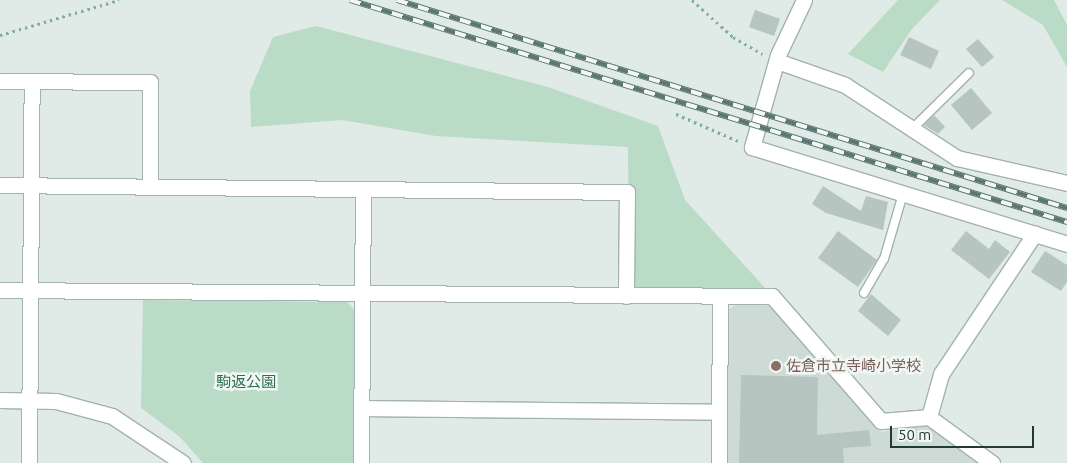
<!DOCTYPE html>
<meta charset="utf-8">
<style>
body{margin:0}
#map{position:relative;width:1067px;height:463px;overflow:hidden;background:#e0eae7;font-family:Ubuntu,"Noto Sans JP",sans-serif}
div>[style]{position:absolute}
.built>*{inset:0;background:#cedad6}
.green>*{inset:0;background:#badbc6}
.building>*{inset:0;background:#b6c5c0}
.path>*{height:3px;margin-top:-1.5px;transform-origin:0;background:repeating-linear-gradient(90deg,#82ada3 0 2.5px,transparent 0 6.5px)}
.roads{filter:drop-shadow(1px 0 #a3b2ae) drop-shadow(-1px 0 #a3b2ae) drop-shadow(0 1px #a3b2ae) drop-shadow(0 -1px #a3b2ae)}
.lane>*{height:8px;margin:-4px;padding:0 4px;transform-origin:4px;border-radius:4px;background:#fff}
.street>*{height:15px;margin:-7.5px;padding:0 7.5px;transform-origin:7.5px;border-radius:7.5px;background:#fff}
.secondary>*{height:15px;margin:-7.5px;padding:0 7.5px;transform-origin:7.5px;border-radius:7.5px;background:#fff}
.rail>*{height:5.5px;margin-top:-2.75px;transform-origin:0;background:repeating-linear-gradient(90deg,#f0f7f4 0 11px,#5c7671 0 22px);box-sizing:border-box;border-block:1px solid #5c7671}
.dots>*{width:14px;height:14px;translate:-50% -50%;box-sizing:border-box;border:2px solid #f0f7f4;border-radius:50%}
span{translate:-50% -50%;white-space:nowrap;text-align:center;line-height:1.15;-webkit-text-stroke:5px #f0f7f4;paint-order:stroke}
.education-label{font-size:15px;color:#785e54}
.left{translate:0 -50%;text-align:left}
.park-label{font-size:15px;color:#2e6f4d}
.scale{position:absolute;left:890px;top:426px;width:144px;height:22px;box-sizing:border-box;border:2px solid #223a36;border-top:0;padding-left:6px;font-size:15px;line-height:18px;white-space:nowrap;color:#223a36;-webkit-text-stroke:4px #f0f7f4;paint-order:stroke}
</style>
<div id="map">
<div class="built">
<div style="clip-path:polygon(741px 302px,772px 306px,882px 432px,926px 424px,979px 463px,726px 463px,729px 309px)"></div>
</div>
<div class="green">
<div style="clip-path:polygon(898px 0,940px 0,912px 29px,883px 72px,848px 54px)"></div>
<div style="clip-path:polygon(1002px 0,1054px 0,1067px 25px,1067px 67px,1043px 25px)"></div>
<div style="clip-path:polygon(316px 26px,548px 87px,658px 126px,685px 200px,767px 290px,629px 288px,628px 147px,436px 136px,342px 120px,251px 127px,250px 91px,273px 37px)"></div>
<div style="clip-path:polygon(143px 300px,347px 302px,356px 312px,354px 463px,203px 463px,180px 437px,141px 408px)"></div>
</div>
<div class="building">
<div style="clip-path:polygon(755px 10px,780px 19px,774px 36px,749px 27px)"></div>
<div style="clip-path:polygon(909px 37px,939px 51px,931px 69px,900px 55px)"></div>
<div style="clip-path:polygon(978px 39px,994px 57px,982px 67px,966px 49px)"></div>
<div style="clip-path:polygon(971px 88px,992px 113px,972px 130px,951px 105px)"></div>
<div style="clip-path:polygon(934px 115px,945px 127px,938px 134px,924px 125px)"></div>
<div style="clip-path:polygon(823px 186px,861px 211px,866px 196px,888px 202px,883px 230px,826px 213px,812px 204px)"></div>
<div style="clip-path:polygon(838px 231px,877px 260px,858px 287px,818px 258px)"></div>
<div style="clip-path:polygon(966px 231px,989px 249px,995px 240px,1010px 252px,989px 279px,951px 250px)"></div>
<div style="clip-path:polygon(1045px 251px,1067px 265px,1067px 282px,1061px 291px,1031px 272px)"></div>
<div style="clip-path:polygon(871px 294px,901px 320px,888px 336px,858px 311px)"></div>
<div style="clip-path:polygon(741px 375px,818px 377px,817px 435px,869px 430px,871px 446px,843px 448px,844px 463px,739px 463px)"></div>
</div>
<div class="path">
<div style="left:692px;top:0;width:55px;rotate:42.1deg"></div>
<div style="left:733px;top:37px;width:34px;rotate:30deg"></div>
<div style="left:0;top:35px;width:124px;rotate:-16.4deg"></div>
<div style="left:676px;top:114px;width:68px;rotate:23.5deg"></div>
</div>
<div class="roads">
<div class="lane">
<div style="left:911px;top:130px;width:81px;rotate:-44.5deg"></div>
<div style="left:864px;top:293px;width:39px;rotate:-60deg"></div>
<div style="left:884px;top:259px;width:68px;rotate:-73.7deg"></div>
</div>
<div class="street">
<div style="left:804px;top:0;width:61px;rotate:115.3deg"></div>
<div style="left:778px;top:55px;width:96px;rotate:105.8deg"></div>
<div style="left:752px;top:147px;width:330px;rotate:17.1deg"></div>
<div style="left:777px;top:61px;width:72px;rotate:19.4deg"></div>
<div style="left:845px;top:85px;width:134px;rotate:33.1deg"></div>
<div style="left:957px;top:158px;width:113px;rotate:12.8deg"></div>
<div style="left:0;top:81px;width:150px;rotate:0.4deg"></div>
<div style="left:150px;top:82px;width:105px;rotate:90deg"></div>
<div style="left:0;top:185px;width:627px;rotate:0.64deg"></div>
<div style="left:627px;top:192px;width:104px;rotate:90.6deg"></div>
<div style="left:0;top:290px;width:772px;rotate:0.45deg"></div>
<div style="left:772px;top:296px;width:166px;rotate:48.9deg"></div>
<div style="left:881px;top:421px;width:48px;rotate:-4.8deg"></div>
<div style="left:362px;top:408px;width:357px;rotate:0.6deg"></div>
<div style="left:29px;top:463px;width:382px;rotate:-89.6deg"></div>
<div style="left:361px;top:463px;width:274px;rotate:-89.6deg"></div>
<div style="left:719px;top:463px;width:166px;rotate:-89.7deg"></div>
<div style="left:992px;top:463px;width:78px;rotate:-143.9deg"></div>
<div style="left:929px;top:417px;width:45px;rotate:-74.4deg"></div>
<div style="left:941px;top:374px;width:169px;rotate:-56.3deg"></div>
</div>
<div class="secondary">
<div style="left:0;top:400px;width:56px;rotate:1deg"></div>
<div style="left:56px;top:401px;width:58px;rotate:15deg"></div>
<div style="left:112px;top:416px;width:85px;rotate:33.5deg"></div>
</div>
</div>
<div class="rail">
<div style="left:350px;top:0;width:751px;rotate:17.2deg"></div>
<div style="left:397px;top:0;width:702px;rotate:17.25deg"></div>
</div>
<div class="dots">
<div style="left:776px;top:366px;background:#8d6e63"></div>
</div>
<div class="education-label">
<span class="left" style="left:786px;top:366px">佐倉市立寺崎小学校</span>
</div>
<div class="park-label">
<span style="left:246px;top:382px">駒返公園</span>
</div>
<div class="scale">50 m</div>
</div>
